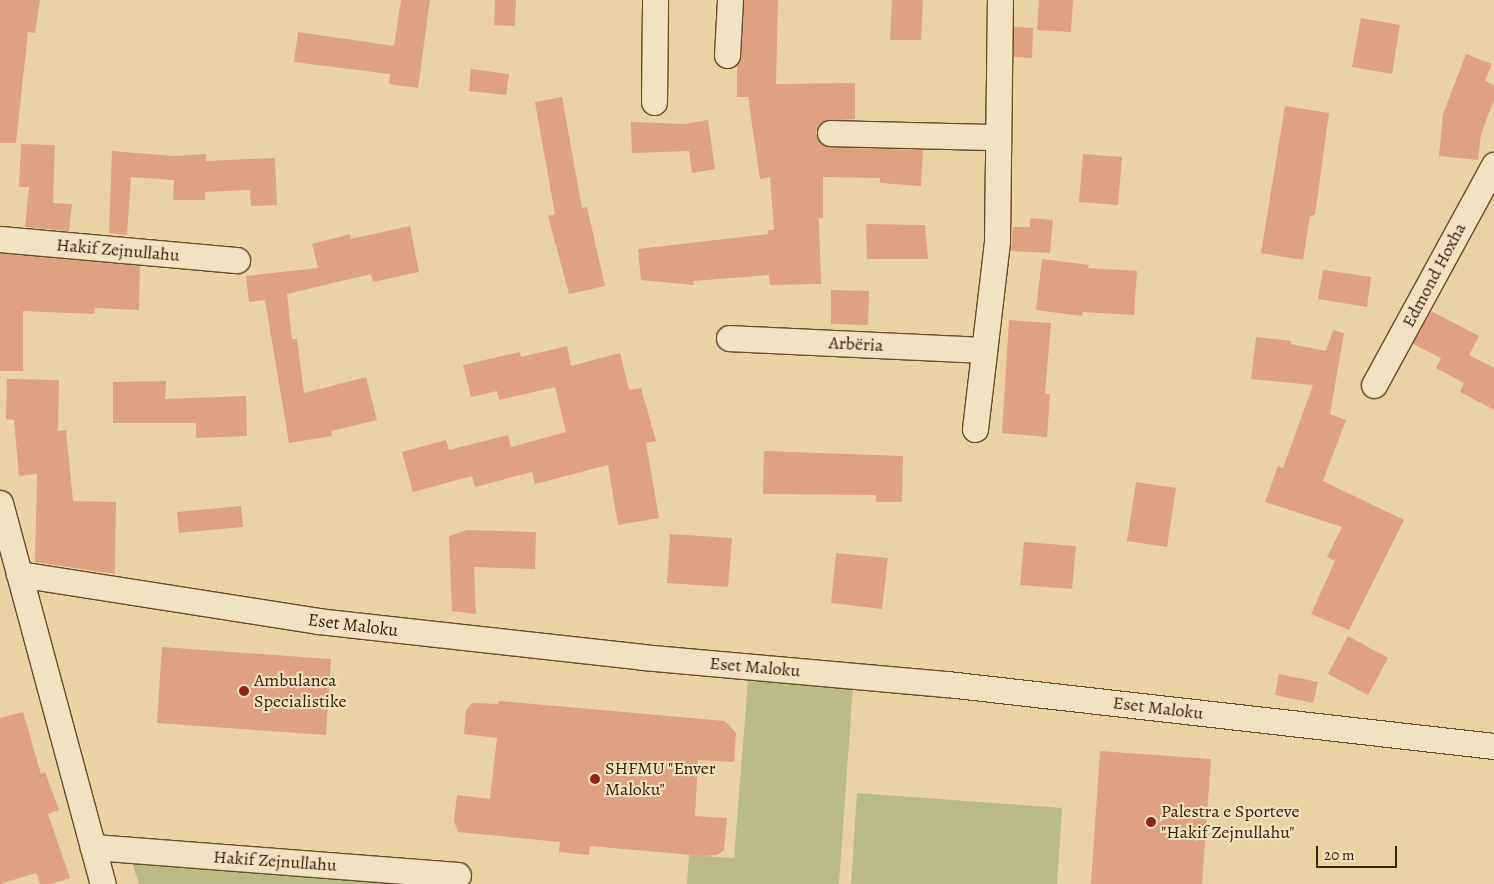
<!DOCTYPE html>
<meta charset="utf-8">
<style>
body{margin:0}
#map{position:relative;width:1494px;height:884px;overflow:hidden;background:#ead3a2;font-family:Alegreya,serif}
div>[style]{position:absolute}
.green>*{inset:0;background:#babb83}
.building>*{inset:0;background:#dfa17f}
.roads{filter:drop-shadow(1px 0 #674d29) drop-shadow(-1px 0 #674d29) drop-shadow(0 1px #674d29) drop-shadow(0 -1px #674d29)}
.minor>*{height:25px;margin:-12.5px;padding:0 12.5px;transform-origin:12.5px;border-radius:12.5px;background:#f1e2c3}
.dots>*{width:14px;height:14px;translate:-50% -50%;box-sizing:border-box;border:2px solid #f1e2c3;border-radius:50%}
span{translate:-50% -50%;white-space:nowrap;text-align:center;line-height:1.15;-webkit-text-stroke:4px #f1e2c3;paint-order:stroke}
.street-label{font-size:18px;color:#3b2001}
.poi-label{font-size:18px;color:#3b2001}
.left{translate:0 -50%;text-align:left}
.scale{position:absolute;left:1316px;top:846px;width:81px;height:22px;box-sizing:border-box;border:2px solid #3b2001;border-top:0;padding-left:6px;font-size:15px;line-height:18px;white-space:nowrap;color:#3b2001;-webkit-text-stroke:4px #f1e2c3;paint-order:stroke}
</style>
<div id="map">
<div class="green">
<div style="clip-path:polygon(748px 680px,853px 687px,839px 884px,687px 884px,689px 855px,734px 858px)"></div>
<div style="clip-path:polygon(857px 793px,1062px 808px,1057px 884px,851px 884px)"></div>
<div style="clip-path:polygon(130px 857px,457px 884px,139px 884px)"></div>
</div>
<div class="building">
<div style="clip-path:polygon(0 0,40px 0,35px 33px,28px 32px,16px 143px,0 143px)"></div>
<div style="clip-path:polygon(401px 0,430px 0,418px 88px,389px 84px,390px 74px,294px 62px,298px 32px,394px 46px)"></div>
<div style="clip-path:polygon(495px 0,516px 0,515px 26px,494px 25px)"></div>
<div style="clip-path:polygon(744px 0,778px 0,776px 84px,855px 83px,855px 119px,823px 121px,816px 132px,818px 140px,830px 147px,923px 150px,921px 186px,880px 183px,880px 178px,823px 177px,823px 218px,819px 218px,821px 284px,770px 285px,769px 275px,693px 281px,694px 285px,641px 280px,638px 249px,768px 234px,768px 230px,774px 230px,770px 177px,760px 179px,748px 97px,737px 97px,737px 65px,741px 56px)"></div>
<div style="clip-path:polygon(892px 0,923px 0,921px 40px,890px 40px)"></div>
<div style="clip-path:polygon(1039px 0,1073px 0,1071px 32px,1037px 30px)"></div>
<div style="clip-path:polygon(1361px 18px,1400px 25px,1392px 74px,1352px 67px)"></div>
<div style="clip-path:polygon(1014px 27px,1033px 28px,1032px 58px,1014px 57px)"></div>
<div style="clip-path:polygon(1466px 54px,1492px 64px,1485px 81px,1494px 85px,1494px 100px,1481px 134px,1478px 160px,1439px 156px,1443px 114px)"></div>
<div style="clip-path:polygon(471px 69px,509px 74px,506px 95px,469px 91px)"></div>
<div style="clip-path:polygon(562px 97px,582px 208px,587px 207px,605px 286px,569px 294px,548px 216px,555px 214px,535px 102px)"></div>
<div style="clip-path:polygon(1285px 106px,1329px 113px,1315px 215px,1310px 216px,1303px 260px,1261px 253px)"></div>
<div style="clip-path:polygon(708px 120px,715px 169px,692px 173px,689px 151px,632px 153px,631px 122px,684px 124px)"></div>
<div style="clip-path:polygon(21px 144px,55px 145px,53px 203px,72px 204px,69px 231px,25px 227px,29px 187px,19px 187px)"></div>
<div style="clip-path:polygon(112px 151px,174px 156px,206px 154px,206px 161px,275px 158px,277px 205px,251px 206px,250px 190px,205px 192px,205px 200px,173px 200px,174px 180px,131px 177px,127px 235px,109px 233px)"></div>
<div style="clip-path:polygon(1083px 154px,1122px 157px,1118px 205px,1079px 202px)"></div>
<div style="clip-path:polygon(1030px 218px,1053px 220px,1050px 253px,1011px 251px,1013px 227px,1030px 227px)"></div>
<div style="clip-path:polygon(866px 224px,925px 225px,928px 259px,867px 259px)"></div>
<div style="clip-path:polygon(410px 226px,419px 272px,373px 282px,371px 274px,287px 294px,292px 339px,297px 339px,304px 393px,366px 377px,377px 420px,331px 431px,332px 436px,289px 443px,265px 300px,249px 302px,246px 276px,318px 268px,312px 244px,350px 234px,351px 239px)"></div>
<div style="clip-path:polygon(0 253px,140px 266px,139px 310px,95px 308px,94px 314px,23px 311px,23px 371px,0 371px)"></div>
<div style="clip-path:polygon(1042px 259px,1089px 265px,1088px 268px,1137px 271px,1134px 315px,1083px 312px,1082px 316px,1036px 310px)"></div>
<div style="clip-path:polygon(1323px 270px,1371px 277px,1367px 307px,1318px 299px)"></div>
<div style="clip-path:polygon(831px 290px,869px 291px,868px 325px,831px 324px)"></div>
<div style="clip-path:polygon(1431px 311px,1479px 336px,1469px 355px,1494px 368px,1494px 410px,1460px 392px,1464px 383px,1436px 368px,1441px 358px,1413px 344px)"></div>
<div style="clip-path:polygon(1009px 320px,1051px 323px,1045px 394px,1050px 394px,1047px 437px,1002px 433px)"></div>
<div style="clip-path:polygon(1333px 330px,1344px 333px,1330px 414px,1346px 420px,1323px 481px,1404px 520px,1349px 630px,1311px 614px,1335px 561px,1327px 557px,1342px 527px,1265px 502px,1278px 466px,1283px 468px,1313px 385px,1251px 379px,1256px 337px,1291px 341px,1291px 344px,1326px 351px)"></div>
<div style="clip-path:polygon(567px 346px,571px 366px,620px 353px,629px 390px,641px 388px,656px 441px,646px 443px,659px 518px,618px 525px,608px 465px,535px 484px,532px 472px,475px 487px,472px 476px,413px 492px,402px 452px,446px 440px,449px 450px,508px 435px,511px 447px,566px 432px,555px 387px,499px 400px,497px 391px,471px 397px,463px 365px,520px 352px,521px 357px)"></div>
<div style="clip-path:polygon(7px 379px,59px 380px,58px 431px,66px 430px,73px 501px,116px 502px,115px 574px,35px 562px,37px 474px,19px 476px,14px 420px,6px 419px)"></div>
<div style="clip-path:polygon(166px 381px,165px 399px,246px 396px,247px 436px,196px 438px,196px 423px,113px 423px,113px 382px)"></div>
<div style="clip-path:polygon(764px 451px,903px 456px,902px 502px,876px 502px,876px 495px,763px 494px)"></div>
<div style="clip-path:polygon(1136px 482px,1176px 488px,1167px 547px,1127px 541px)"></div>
<div style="clip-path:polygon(241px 506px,243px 527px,179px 533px,177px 512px)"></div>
<div style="clip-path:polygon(467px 530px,536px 532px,535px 569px,474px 567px,476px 614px,452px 611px,449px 536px)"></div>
<div style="clip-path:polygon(670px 534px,732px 538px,728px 587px,667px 583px)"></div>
<div style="clip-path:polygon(1024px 542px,1076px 546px,1072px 589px,1020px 585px)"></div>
<div style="clip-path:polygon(836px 553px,888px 558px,882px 609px,831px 603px)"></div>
<div style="clip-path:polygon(1348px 636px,1388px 658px,1368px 695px,1328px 674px)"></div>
<div style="clip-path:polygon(162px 647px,331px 659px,326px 735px,157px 723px)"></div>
<div style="clip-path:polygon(1279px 674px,1318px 682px,1313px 703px,1275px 695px)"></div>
<div style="clip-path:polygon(499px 701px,725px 721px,736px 733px,734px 762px,698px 760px,695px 816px,727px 818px,724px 850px,717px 855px,703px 856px,590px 846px,589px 855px,559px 852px,560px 842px,458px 832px,454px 821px,457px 795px,490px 799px,497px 738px,464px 734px,466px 710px,472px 703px,498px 704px)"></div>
<div style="clip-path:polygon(23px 712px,41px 774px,45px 772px,59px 810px,48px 814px,70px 878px,51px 884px,40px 884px,36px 873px,0 884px,0 718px)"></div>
<div style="clip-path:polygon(1100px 751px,1211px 759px,1202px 884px,1091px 884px)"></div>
</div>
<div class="roads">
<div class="minor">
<div style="left:727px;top:55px;width:55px;rotate:-86.9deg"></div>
<div style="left:654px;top:102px;width:102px;rotate:-89.4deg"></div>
<div style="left:830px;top:133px;width:168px;rotate:1.4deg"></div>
<div style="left:0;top:239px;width:238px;rotate:5.1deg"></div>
<div style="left:729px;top:338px;width:254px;rotate:2.7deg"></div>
<div style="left:1374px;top:385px;width:251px;rotate:-61.4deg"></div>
<div style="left:975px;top:429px;width:189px;rotate:-83.3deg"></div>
<div style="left:997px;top:241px;width:241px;rotate:-89.3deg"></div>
<div style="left:0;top:503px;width:395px;rotate:74.9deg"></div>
<div style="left:19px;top:574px;width:303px;rotate:8.9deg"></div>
<div style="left:318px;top:621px;width:326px;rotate:6.3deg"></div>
<div style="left:642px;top:657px;width:306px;rotate:5.1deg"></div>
<div style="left:947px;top:684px;width:551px;rotate:6.47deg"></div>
<div style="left:93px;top:847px;width:366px;rotate:4.4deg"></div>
</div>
</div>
<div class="dots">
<div style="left:244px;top:691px;background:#8f2418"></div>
<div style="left:595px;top:779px;background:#8f2418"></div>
<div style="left:1151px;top:822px;background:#8f2418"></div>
</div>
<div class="street-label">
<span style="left:118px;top:250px;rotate:5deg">Hakif Zejnullahu</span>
<span style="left:1434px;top:275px;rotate:-62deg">Edmond Hoxha</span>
<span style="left:856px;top:344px;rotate:3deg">Arbëria</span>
<span style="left:353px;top:625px;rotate:7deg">Eset Maloku</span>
<span style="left:755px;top:667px;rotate:5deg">Eset Maloku</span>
<span style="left:1158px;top:708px;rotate:7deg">Eset Maloku</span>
<span style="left:275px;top:861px;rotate:4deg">Hakif Zejnullahu</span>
</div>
<div class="poi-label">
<span class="left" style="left:254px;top:691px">Ambulanca<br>Specialistike</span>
<span class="left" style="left:605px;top:779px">SHFMU "Enver<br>Maloku"</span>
<span class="left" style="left:1161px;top:822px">Palestra e Sporteve<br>"Hakif Zejnullahu"</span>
</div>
<div class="scale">20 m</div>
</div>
